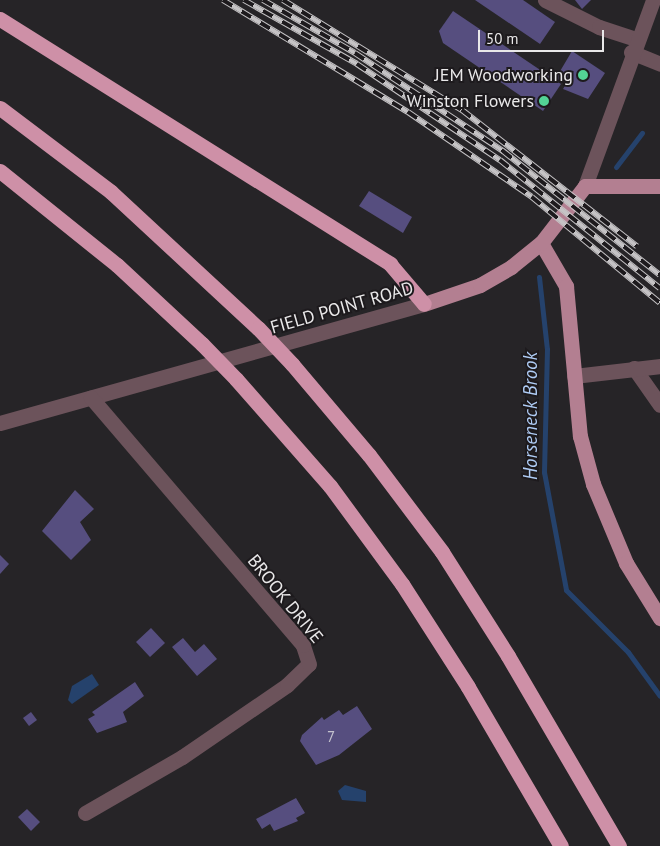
<!DOCTYPE html>
<style>
body{margin:0}
#map{position:relative;width:660px;height:846px;overflow:hidden;background:#262427;font-family:"PT Sans",sans-serif}
div>[style]{position:absolute}
.water>*{inset:0;background:#25426c}
.stream>*{height:5px;margin:-2.5px;padding:0 2.5px;transform-origin:2.5px;border-radius:2.5px;background:#25426c}
.building>*{inset:0;background:#564e7f}
.minor>*{height:15px;margin:-7.5px;padding:0 7.5px;transform-origin:7.5px;border-radius:7.5px;background:#6c535b}
.major>*{height:15px;margin:-7.5px;padding:0 7.5px;transform-origin:7.5px;border-radius:7.5px;background:#b37f91}
.highway>*{height:15px;margin:-7.5px;padding:0 7.5px;transform-origin:7.5px;border-radius:7.5px;background:#ce90a7}
.rail>*{height:5.5px;margin-top:-2.75px;transform-origin:0;background:repeating-linear-gradient(90deg,#1d1a1d 0 11px,#c5c3c5 0 22px);box-sizing:border-box;border-block:1px solid #c5c3c5}
.highway-bridge>*{height:15px;margin:-7.5px;padding:0 7.5px;transform-origin:7.5px;border-radius:7.5px;background:#ce90a7}
.dots>*{width:14px;height:14px;translate:-50% -50%;box-sizing:border-box;border:2px solid #1d1a1d;border-radius:50%}
span{translate:-50% -50%;white-space:nowrap;text-align:center;line-height:1.15;-webkit-text-stroke:4px #1d1a1d;paint-order:stroke}
.number-label{font-size:15px;color:#c4c2ce}
.number-label span{-webkit-text-stroke-width:0}
.poi-label{font-size:18px;color:#e9e8e9}
.right{translate:-100% -50%;text-align:right}
.street-label{font-size:18px;color:#e9e8e9}
.water-label{font-size:19px;color:#afccf5;font-style:italic}
.scale{position:absolute;left:478px;top:30px;width:126px;height:22px;box-sizing:border-box;border:2px solid #e9e8e9;border-top:0;padding-left:6px;font-size:15px;line-height:18px;white-space:nowrap;color:#e9e8e9;-webkit-text-stroke:4px #1d1a1d;paint-order:stroke}
</style>
<div id="map">
<div class="water">
<div style="clip-path:polygon(92px 674px,99px 685px,72px 704px,68px 700px,72px 686px)"></div>
<div style="clip-path:polygon(345px 785px,366px 791px,366px 802px,342px 800px,338px 791px)"></div>
</div>
<div class="stream">
<div style="left:616px;top:167px;width:43px;rotate:-52.6deg"></div>
<div style="left:539px;top:277px;width:72px;rotate:83.7deg"></div>
<div style="left:547px;top:349px;width:123px;rotate:91.4deg"></div>
<div style="left:544px;top:472px;width:120px;rotate:79.4deg"></div>
<div style="left:566px;top:590px;width:88px;rotate:45deg"></div>
<div style="left:628px;top:652px;width:54px;rotate:54deg"></div>
</div>
<div class="building">
<div style="clip-path:polygon(475px 0,523px 0,555px 22px,540px 44px)"></div>
<div style="clip-path:polygon(575px 0,591px 0,582px 9px)"></div>
<div style="clip-path:polygon(453px 11px,561px 84px,543px 111px,443px 43px,439px 31px)"></div>
<div style="clip-path:polygon(572px 51px,605px 73px,588px 99px,563px 89px,566px 84px,556px 78px)"></div>
<div style="clip-path:polygon(369px 191px,412px 217px,403px 233px,359px 206px)"></div>
<div style="clip-path:polygon(75px 490px,94px 509px,80px 522px,91px 540px,71px 560px,42px 531px)"></div>
<div style="clip-path:polygon(0 555px,9px 564px,0 574px)"></div>
<div style="clip-path:polygon(151px 628px,165px 643px,150px 657px,136px 642px)"></div>
<div style="clip-path:polygon(183px 638px,195px 652px,204px 644px,217px 659px,197px 676px,172px 647px)"></div>
<div style="clip-path:polygon(135px 682px,144px 696px,123px 712px,127px 722px,97px 733px,88px 719px,95px 715px,92px 712px)"></div>
<div style="clip-path:polygon(357px 706px,372px 729px,339px 755px,316px 765px,300px 741px,302px 735px,322px 717px,324px 720px,339px 710px,343px 715px)"></div>
<div style="clip-path:polygon(31px 712px,37px 720px,29px 726px,23px 718px)"></div>
<div style="clip-path:polygon(296px 798px,305px 813px,296px 818px,298px 821px,274px 831px,270px 824px,262px 829px,256px 819px)"></div>
<div style="clip-path:polygon(27px 809px,40px 822px,31px 831px,18px 817px)"></div>
</div>
<div class="minor">
<div style="left:545px;top:0;width:60px;rotate:26.6deg"></div>
<div style="left:599px;top:27px;width:39px;rotate:18deg"></div>
<div style="left:631px;top:52px;width:31px;rotate:22deg"></div>
<div style="left:585px;top:186px;width:198px;rotate:-69.9deg"></div>
<div style="left:634px;top:368px;width:45px;rotate:54.9deg"></div>
<div style="left:574px;top:376px;width:87px;rotate:-6.6deg"></div>
<div style="left:0;top:423px;width:440px;rotate:-15.7deg"></div>
<div style="left:85px;top:813px;width:112px;rotate:-30deg"></div>
<div style="left:182px;top:757px;width:127px;rotate:-34.4deg"></div>
<div style="left:287px;top:685px;width:30px;rotate:-44deg"></div>
<div style="left:309px;top:664px;width:20px;rotate:-108deg"></div>
<div style="left:303px;top:645px;width:326px;rotate:-130.6deg"></div>
</div>
<div class="major">
<div style="left:541px;top:243px;width:50px;rotate:59.8deg"></div>
<div style="left:566px;top:286px;width:151px;rotate:84.7deg"></div>
<div style="left:580px;top:436px;width:50px;rotate:74.8deg"></div>
<div style="left:593px;top:484px;width:86px;rotate:67.3deg"></div>
<div style="left:626px;top:563px;width:65px;rotate:58.3deg"></div>
<div style="left:424px;top:304px;width:59px;rotate:-18.7deg"></div>
<div style="left:480px;top:285px;width:36px;rotate:-30deg"></div>
<div style="left:511px;top:267px;width:38px;rotate:-39deg"></div>
<div style="left:541px;top:243px;width:72px;rotate:-52.3deg"></div>
<div style="left:585px;top:186px;width:75px"></div>
</div>
<div class="highway">
<div style="left:0;top:19px;width:461px;rotate:32.1deg"></div>
<div style="left:390px;top:264px;width:52px;rotate:49.6deg"></div>
<div style="left:0;top:108px;width:139px;rotate:37.1deg"></div>
<div style="left:111px;top:192px;width:200px;rotate:42.8deg"></div>
<div style="left:0;top:171px;width:150px;rotate:38.8deg"></div>
<div style="left:117px;top:265px;width:116px;rotate:42.9deg"></div>
<div style="left:292px;top:364px;width:119px;rotate:49.8deg"></div>
<div style="left:369px;top:455px;width:121px;rotate:53deg"></div>
<div style="left:442px;top:552px;width:123px;rotate:57.6deg"></div>
<div style="left:508px;top:656px;width:220px;rotate:59.7deg"></div>
<div style="left:236px;top:379px;width:142px;rotate:48.7deg"></div>
<div style="left:330px;top:486px;width:122px;rotate:53.7deg"></div>
<div style="left:402px;top:584px;width:122px;rotate:57.3deg"></div>
<div style="left:468px;top:687px;width:184px;rotate:59.7deg"></div>
</div>
<div class="rail">
<div style="left:223px;top:0;width:216px;rotate:31.2deg"></div>
<div style="left:408px;top:112px;width:150px;rotate:34.4deg"></div>
<div style="left:532px;top:197px;width:166px;rotate:39.6deg"></div>
<div style="left:244px;top:0;width:130px;rotate:29.5deg"></div>
<div style="left:357px;top:64px;width:172px;rotate:33.9deg"></div>
<div style="left:500px;top:160px;width:205px;rotate:38.7deg"></div>
<div style="left:263px;top:0;width:106px;rotate:29.9deg"></div>
<div style="left:355px;top:53px;width:178px;rotate:33.5deg"></div>
<div style="left:503px;top:151px;width:200px;rotate:38.3deg"></div>
<div style="left:283px;top:0;width:210px;rotate:31.6deg"></div>
<div style="left:462px;top:110px;width:222px;rotate:37.9deg"></div>
</div>
<div class="highway-bridge">
<div style="left:258px;top:328px;width:50px;rotate:46.6deg"></div>
<div style="left:202px;top:344px;width:49px;rotate:45.8deg"></div>
</div>
<div class="dots">
<div style="left:583px;top:75px;background:#53d396"></div>
<div style="left:544px;top:101px;background:#53d396"></div>
</div>
<div class="number-label">
<span style="left:331px;top:737px">7</span>
</div>
<div class="poi-label">
<span class="right" style="left:573px;top:75px">JEM Woodworking</span>
<span class="right" style="left:534px;top:101px">Winston Flowers</span>
</div>
<div class="street-label">
<span style="left:342px;top:308px;rotate:-16deg">FIELD POINT ROAD</span>
<span style="left:285px;top:599px;rotate:51deg">BROOK DRIVE</span>
</div>
<div class="water-label">
<span style="left:531px;top:416px;rotate:-90deg">Horseneck Brook</span>
</div>
<div class="scale">50 m</div>
</div>
